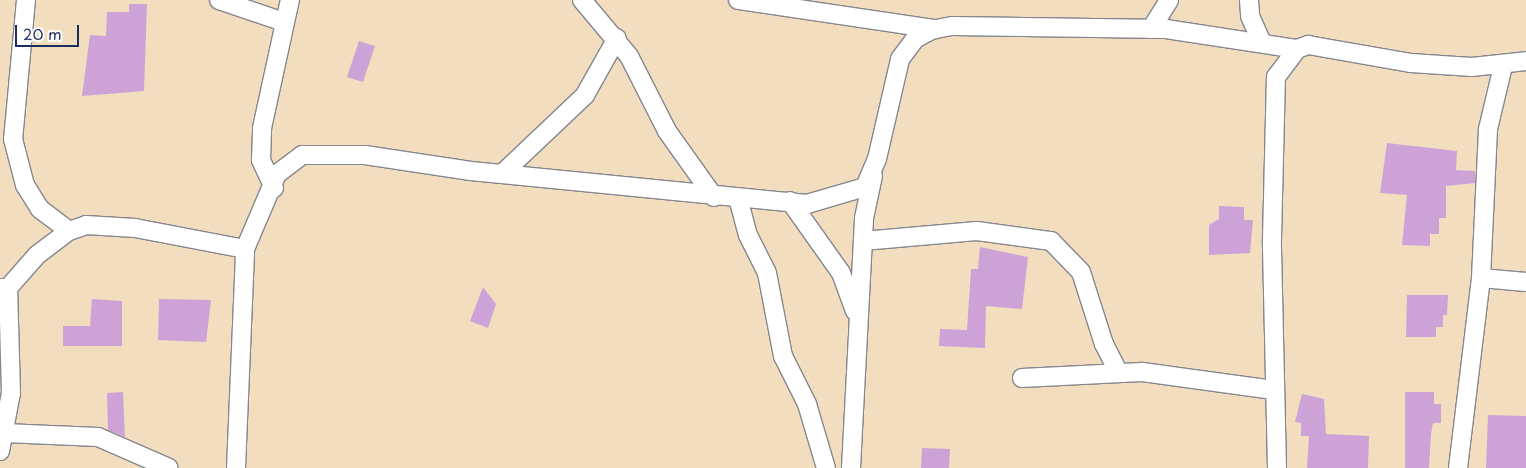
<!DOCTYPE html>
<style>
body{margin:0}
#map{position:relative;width:1526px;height:468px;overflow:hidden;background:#f2ddbe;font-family:"Playpen Sans",sans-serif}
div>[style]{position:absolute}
.building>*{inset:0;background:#cda2d7}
.roads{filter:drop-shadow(1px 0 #86868e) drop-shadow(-1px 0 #86868e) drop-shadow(0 1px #86868e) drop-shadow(0 -1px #86868e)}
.street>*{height:18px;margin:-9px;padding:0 9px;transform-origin:9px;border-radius:9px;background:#fff}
span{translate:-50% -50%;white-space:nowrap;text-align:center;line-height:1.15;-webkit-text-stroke:4px #fff;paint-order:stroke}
.scale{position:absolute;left:15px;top:25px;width:64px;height:22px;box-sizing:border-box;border:2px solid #1b2f5e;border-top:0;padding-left:6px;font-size:15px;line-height:18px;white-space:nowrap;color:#1b2f5e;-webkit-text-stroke:4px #fff;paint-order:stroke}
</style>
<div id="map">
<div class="building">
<div style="clip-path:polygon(129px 4px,147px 4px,144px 91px,82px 96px,90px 35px,106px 36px,107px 12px,129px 12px)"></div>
<div style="clip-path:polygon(359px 41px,375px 46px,363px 82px,347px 77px)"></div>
<div style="clip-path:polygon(1387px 143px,1457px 151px,1456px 170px,1475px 171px,1475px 183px,1446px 186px,1446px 218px,1439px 218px,1439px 234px,1430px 234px,1430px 246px,1402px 245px,1407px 195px,1380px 193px)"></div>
<div style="clip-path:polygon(1219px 206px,1244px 207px,1244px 220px,1253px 220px,1250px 253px,1209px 255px,1209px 225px,1219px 219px)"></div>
<div style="clip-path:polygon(980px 247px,1028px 257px,1022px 309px,986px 306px,985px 348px,939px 346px,940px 329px,967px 330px,971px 269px,978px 269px)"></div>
<div style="clip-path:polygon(483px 287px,496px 304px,488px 328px,470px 321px)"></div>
<div style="clip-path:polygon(1407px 295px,1448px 295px,1447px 315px,1443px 315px,1443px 327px,1436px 327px,1436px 337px,1406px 337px)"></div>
<div style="clip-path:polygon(92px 299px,122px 301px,122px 346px,63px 346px,63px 326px,90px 326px)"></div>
<div style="clip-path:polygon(159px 299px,211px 300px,206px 342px,158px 340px)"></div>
<div style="clip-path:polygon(123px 392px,125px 437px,108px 430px,107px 393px)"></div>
<div style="clip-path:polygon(1405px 392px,1434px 392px,1434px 404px,1441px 404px,1441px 423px,1433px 423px,1431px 434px,1429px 468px,1405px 468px)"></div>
<div style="clip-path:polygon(1302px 394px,1324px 399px,1326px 434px,1369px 436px,1368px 468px,1307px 468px,1309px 436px,1301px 436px,1301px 423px,1295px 422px)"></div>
<div style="clip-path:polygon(1488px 415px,1526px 416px,1526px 468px,1486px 468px)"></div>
<div style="clip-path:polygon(922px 448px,950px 449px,949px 468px,921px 468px)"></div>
</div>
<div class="roads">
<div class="street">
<div style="left:26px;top:0;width:140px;rotate:95.3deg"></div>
<div style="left:13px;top:139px;width:48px;rotate:75.4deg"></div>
<div style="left:25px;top:185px;width:28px;rotate:58deg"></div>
<div style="left:40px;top:209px;width:36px;rotate:37deg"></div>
<div style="left:219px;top:0;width:69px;rotate:18.7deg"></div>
<div style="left:582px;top:0;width:73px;rotate:50deg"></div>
<div style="left:629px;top:56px;width:84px;rotate:63.1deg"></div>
<div style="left:667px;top:131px;width:81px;rotate:54.5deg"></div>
<div style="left:738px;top:0;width:199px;rotate:8.4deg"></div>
<div style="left:1249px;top:0;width:16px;rotate:86deg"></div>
<div style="left:1250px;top:16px;width:27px;rotate:66deg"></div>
<div style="left:1151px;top:29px;width:34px;rotate:-58deg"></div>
<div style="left:504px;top:172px;width:112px;rotate:-43.5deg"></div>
<div style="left:585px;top:95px;width:65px;rotate:-60.7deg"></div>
<div style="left:274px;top:188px;width:31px;rotate:-115deg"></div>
<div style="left:261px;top:160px;width:32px;rotate:-88deg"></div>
<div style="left:262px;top:128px;width:131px;rotate:-77.7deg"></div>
<div style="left:738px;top:198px;width:38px;rotate:75deg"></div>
<div style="left:748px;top:235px;width:42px;rotate:63.4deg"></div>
<div style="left:767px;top:273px;width:85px;rotate:79.1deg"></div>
<div style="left:783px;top:356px;width:54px;rotate:63.4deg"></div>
<div style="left:807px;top:404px;width:67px;rotate:73.5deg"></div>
<div style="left:790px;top:201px;width:88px;rotate:54.7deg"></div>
<div style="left:841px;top:273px;width:40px;rotate:69.8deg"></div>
<div style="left:863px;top:241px;width:114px;rotate:-5deg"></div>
<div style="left:977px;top:231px;width:75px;rotate:7.7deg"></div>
<div style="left:1051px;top:241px;width:43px;rotate:45.9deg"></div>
<div style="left:1081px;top:272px;width:76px;rotate:72.3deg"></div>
<div style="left:1104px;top:344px;width:31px;rotate:63deg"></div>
<div style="left:1481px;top:278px;width:45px;rotate:5.1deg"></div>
<div style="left:0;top:288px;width:8px"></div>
<div style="left:8px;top:288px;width:44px;rotate:-48.7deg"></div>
<div style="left:37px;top:255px;width:40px;rotate:-37deg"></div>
<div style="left:69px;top:231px;width:18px;rotate:-19deg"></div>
<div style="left:86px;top:225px;width:49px;rotate:3.5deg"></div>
<div style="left:135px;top:228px;width:112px;rotate:10.8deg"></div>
<div style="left:1022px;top:378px;width:120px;rotate:-2.9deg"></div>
<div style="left:1142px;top:372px;width:133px;rotate:7.8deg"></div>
<div style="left:4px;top:433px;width:94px;rotate:2.4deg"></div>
<div style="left:98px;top:437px;width:77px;rotate:23.6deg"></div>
<div style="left:0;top:451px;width:59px;rotate:-79.3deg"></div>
<div style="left:11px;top:393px;width:105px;rotate:-91.6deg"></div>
<div style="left:236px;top:468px;width:219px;rotate:-87.6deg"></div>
<div style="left:245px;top:249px;width:82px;rotate:-66.9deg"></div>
<div style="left:277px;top:174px;width:31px;rotate:-37deg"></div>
<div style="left:302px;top:155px;width:63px"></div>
<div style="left:365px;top:155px;width:107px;rotate:8.6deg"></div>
<div style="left:471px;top:171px;width:338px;rotate:5.6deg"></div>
<div style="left:807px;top:204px;width:60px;rotate:-16.3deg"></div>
<div style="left:865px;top:187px;width:30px;rotate:-67deg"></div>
<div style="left:877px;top:159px;width:103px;rotate:-77deg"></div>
<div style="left:900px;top:59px;width:25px;rotate:-53deg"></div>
<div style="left:915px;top:39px;width:18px;rotate:-29deg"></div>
<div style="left:931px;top:30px;width:21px;rotate:-11deg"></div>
<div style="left:952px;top:26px;width:214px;rotate:0.8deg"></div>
<div style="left:1166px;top:29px;width:133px;rotate:8.7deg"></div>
<div style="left:851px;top:468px;width:250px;rotate:-87deg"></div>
<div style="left:864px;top:218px;width:43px;rotate:-77.9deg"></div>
<div style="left:1277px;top:468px;width:229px;rotate:-91.3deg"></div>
<div style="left:1272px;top:239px;width:162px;rotate:-88.6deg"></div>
<div style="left:1276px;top:77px;width:35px;rotate:-53deg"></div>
<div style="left:1297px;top:49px;width:12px;rotate:-20deg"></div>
<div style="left:1308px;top:45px;width:105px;rotate:9.9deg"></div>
<div style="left:1411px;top:63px;width:61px;rotate:3.8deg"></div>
<div style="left:1472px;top:67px;width:54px;rotate:-6.3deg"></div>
<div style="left:1458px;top:468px;width:191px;rotate:-83.1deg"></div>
<div style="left:1481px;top:278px;width:149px;rotate:-87.3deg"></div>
<div style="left:1488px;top:129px;width:65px;rotate:-76.6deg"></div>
</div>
</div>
<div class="scale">20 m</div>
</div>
